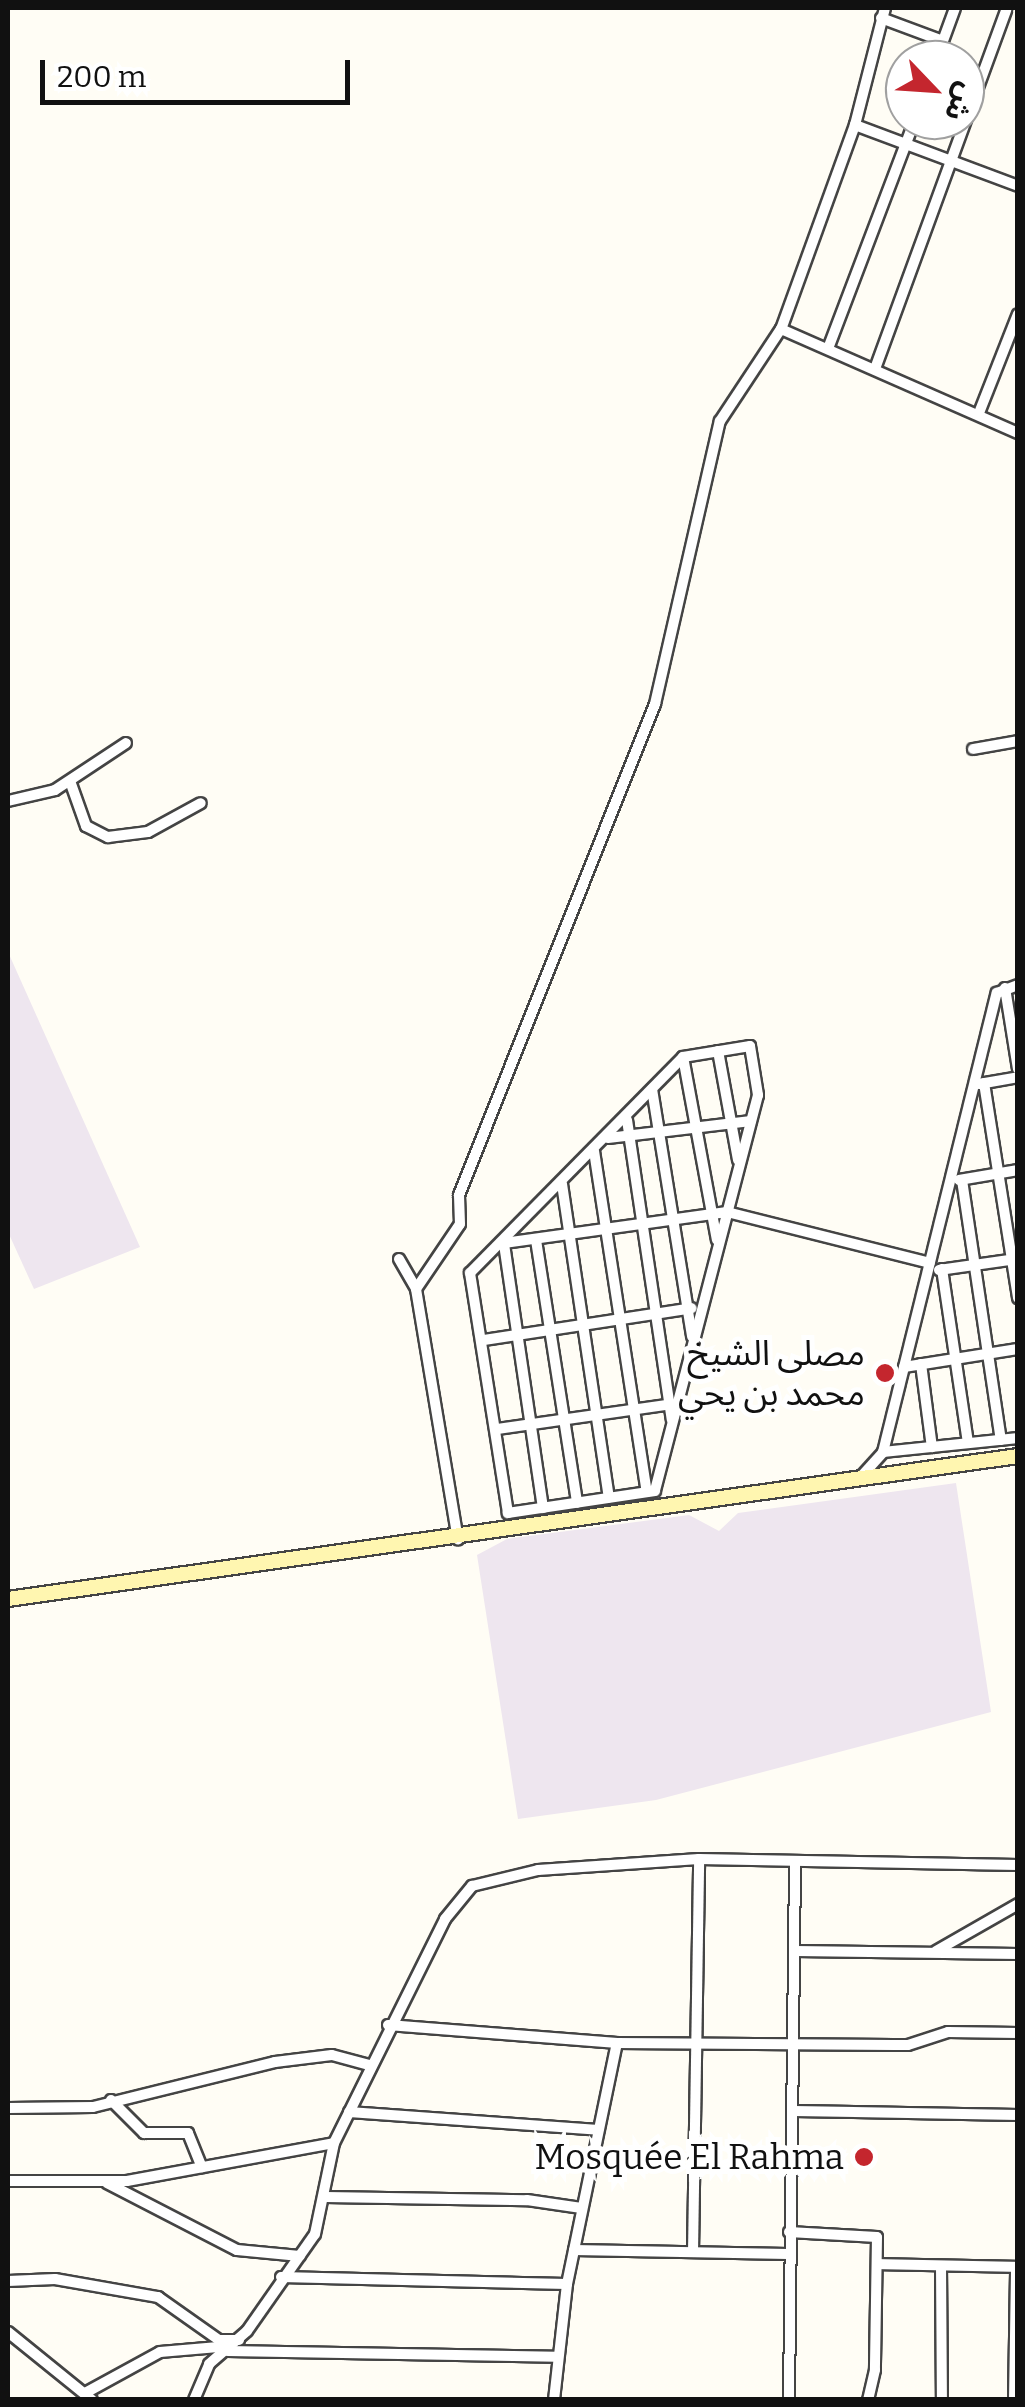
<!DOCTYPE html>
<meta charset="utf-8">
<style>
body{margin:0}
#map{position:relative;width:1025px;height:2407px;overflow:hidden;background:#fffdf5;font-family:Bitter,"Noto Sans Arabic",serif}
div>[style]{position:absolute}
.industrial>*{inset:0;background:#eee6ef}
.roads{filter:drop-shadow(2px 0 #444) drop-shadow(-2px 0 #444) drop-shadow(0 2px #444) drop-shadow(0 -2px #444)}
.street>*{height:10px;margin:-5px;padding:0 5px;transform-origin:5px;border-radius:5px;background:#fff}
.secondary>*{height:14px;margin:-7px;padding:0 7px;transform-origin:7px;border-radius:7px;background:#fff6b0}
.dots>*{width:28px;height:28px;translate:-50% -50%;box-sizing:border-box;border:5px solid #fff;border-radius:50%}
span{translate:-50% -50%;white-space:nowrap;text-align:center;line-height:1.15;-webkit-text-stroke:10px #fff;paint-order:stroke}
.poi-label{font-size:35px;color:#111}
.right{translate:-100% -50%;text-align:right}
.frame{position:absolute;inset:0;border:10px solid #111;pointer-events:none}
.north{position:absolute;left:885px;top:40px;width:100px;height:100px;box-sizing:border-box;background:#fff;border:2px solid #a0a0a0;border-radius:50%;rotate:115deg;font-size:28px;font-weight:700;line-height:40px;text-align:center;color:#111}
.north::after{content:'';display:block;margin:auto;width:35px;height:45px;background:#c4262e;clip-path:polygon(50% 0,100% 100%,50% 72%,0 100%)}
.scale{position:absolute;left:40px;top:60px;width:310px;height:45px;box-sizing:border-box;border:5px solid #111;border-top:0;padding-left:12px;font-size:30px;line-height:35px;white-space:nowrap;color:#111;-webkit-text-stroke:8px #fff;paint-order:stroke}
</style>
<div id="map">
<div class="industrial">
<div style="clip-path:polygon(8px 952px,140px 1247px,34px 1289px,8px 1232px)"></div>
<div style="clip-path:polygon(956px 1483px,991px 1712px,656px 1800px,518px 1819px,477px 1555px,507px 1539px,689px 1515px,719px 1531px,738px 1513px)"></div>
</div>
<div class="roads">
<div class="street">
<div style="left:885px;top:8px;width:121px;rotate:104.4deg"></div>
<div style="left:855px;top:125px;width:217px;rotate:109.9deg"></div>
<div style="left:781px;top:329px;width:259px;rotate:23.7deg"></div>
<div style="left:881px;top:18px;width:66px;rotate:20.4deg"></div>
<div style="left:936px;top:60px;width:55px;rotate:-69.9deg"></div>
<div style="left:855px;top:125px;width:174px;rotate:20.5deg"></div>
<div style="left:829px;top:346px;width:242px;rotate:-69.2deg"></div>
<div style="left:876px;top:366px;width:379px;rotate:-69.9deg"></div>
<div style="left:979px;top:413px;width:106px;rotate:-68.5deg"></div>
<div style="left:973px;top:749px;width:46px;rotate:-10.1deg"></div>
<div style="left:70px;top:781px;width:48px;rotate:70.4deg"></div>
<div style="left:86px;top:826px;width:25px;rotate:27deg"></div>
<div style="left:108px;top:837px;width:40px;rotate:-7.1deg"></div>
<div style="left:148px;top:832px;width:60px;rotate:-28.7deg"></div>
<div style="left:8px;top:801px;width:48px;rotate:-13.2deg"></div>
<div style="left:55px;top:790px;width:85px;rotate:-33.5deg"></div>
<div style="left:1005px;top:988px;width:82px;rotate:80.9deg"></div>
<div style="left:750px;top:1046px;width:50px;rotate:80.7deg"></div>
<div style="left:758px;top:1095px;width:409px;rotate:104.6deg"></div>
<div style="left:655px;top:1491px;width:149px;rotate:171.5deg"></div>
<div style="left:508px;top:1513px;width:243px;rotate:-99deg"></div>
<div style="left:470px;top:1273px;width:303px;rotate:-45.4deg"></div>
<div style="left:683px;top:1057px;width:68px;rotate:-9.3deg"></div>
<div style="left:718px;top:1051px;width:111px;rotate:79.6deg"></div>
<div style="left:683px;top:1057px;width:186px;rotate:79.5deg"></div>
<div style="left:984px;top:1083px;width:218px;rotate:81deg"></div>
<div style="left:979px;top:1084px;width:40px;rotate:-10deg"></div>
<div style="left:652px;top:1089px;width:251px;rotate:80.8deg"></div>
<div style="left:627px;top:1120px;width:303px;rotate:81.5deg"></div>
<div style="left:608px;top:1138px;width:144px;rotate:-6.8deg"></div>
<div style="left:594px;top:1151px;width:345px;rotate:81.2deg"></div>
<div style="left:959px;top:1180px;width:60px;rotate:-9.6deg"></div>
<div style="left:962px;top:1180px;width:263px;rotate:81.5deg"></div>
<div style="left:562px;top:1184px;width:317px;rotate:81.5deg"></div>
<div style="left:536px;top:1240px;width:266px;rotate:81.1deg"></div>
<div style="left:399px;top:1259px;width:34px;rotate:60deg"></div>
<div style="left:416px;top:1289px;width:254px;rotate:80.5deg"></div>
<div style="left:942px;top:1269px;width:176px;rotate:81.5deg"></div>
<div style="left:939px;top:1270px;width:78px;rotate:-8.1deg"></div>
<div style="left:416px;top:1289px;width:78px;rotate:-55.9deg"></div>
<div style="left:460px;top:1224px;width:29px;rotate:-92deg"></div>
<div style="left:459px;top:1195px;width:529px;rotate:-68.24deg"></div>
<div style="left:655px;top:704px;width:290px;rotate:-77.1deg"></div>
<div style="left:720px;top:421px;width:110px;rotate:-56.5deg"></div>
<div style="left:484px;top:1340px;width:210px;rotate:-8.7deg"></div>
<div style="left:921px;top:1364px;width:84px;rotate:82.5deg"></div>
<div style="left:904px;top:1367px;width:115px;rotate:-9deg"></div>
<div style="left:497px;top:1429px;width:177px;rotate:-8.1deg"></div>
<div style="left:883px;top:1452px;width:136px;rotate:-5.9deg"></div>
<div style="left:859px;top:1479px;width:36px;rotate:-48deg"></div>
<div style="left:883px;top:1452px;width:473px;rotate:-76.1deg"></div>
<div style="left:997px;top:993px;width:22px;rotate:-21deg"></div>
<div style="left:543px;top:1508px;width:268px;rotate:-98.4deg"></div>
<div style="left:504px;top:1243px;width:225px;rotate:-7.9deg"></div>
<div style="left:727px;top:1212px;width:209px;rotate:14.1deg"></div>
<div style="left:796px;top:1951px;width:222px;rotate:0.8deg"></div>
<div style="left:936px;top:1951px;width:95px;rotate:-29.8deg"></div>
<div style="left:388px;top:2025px;width:230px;rotate:4.5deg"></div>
<div style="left:617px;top:2043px;width:291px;rotate:0.4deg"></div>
<div style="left:908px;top:2045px;width:42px;rotate:-18deg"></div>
<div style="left:948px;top:2032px;width:70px;rotate:0.8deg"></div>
<div style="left:111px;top:2100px;width:47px;rotate:45deg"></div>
<div style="left:144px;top:2133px;width:44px"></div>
<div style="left:188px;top:2133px;width:37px;rotate:68deg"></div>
<div style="left:8px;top:2108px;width:85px;rotate:-0.7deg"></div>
<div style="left:93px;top:2107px;width:187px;rotate:-13.9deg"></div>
<div style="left:275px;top:2062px;width:57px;rotate:-7deg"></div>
<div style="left:332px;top:2055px;width:38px;rotate:15deg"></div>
<div style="left:794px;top:2111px;width:224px;rotate:1deg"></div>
<div style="left:349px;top:2112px;width:250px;rotate:4.1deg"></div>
<div style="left:8px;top:2181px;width:119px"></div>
<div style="left:127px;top:2181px;width:210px;rotate:-10.4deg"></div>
<div style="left:107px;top:2183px;width:146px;rotate:27.3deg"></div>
<div style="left:237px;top:2250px;width:63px;rotate:5.4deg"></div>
<div style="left:326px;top:2197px;width:201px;rotate:0.9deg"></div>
<div style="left:527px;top:2200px;width:55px;rotate:8.4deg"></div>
<div style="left:789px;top:2232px;width:88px;rotate:3.3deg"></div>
<div style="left:877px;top:2237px;width:133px;rotate:90.9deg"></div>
<div style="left:875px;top:2370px;width:31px;rotate:103deg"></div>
<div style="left:574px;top:2250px;width:214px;rotate:1.1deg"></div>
<div style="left:693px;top:2252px;width:393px;rotate:-89.1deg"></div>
<div style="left:878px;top:2264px;width:140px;rotate:1.2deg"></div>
<div style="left:941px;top:2266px;width:134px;rotate:89.6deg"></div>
<div style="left:281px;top:2277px;width:286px;rotate:1.4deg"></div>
<div style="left:8px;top:2281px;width:47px;rotate:-2.4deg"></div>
<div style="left:55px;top:2279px;width:105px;rotate:9.9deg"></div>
<div style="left:158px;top:2297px;width:75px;rotate:35.2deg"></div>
<div style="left:219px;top:2340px;width:20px"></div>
<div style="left:8px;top:2332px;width:108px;rotate:39deg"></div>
<div style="left:228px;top:2351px;width:328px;rotate:1deg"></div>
<div style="left:87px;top:2392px;width:83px;rotate:-28.7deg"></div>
<div style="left:160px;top:2352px;width:70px;rotate:-4.9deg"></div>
<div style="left:194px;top:2400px;width:39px;rotate:-67deg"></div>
<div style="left:209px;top:2364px;width:50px;rotate:-41deg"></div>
<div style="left:247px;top:2331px;width:118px;rotate:-55deg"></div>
<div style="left:315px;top:2234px;width:93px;rotate:-78.2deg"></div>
<div style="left:334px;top:2143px;width:250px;rotate:-63.6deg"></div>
<div style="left:445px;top:1919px;width:43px;rotate:-50.7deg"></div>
<div style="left:472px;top:1886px;width:68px;rotate:-13.6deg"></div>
<div style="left:538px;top:1870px;width:161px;rotate:-3.9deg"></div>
<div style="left:699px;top:1859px;width:319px;rotate:1.1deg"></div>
<div style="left:554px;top:2400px;width:117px;rotate:-83.6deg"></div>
<div style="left:567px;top:2284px;width:246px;rotate:-78.3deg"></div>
<div style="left:789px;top:2400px;width:538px;rotate:-89.36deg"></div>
<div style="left:1014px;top:2400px;width:133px;rotate:-89.1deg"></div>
</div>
<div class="secondary">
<div style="left:8px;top:1599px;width:1020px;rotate:-8.06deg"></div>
</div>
</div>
<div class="dots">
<div style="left:885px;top:1373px;background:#c4262e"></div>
<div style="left:864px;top:2157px;background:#c4262e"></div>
</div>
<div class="poi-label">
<span class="right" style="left:865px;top:1373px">مصلى الشيخ<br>محمد بن يحي</span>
<span class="right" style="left:844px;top:2157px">Mosquée El Rahma</span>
</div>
<div class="frame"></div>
<div class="north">ش</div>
<div class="scale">200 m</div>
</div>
